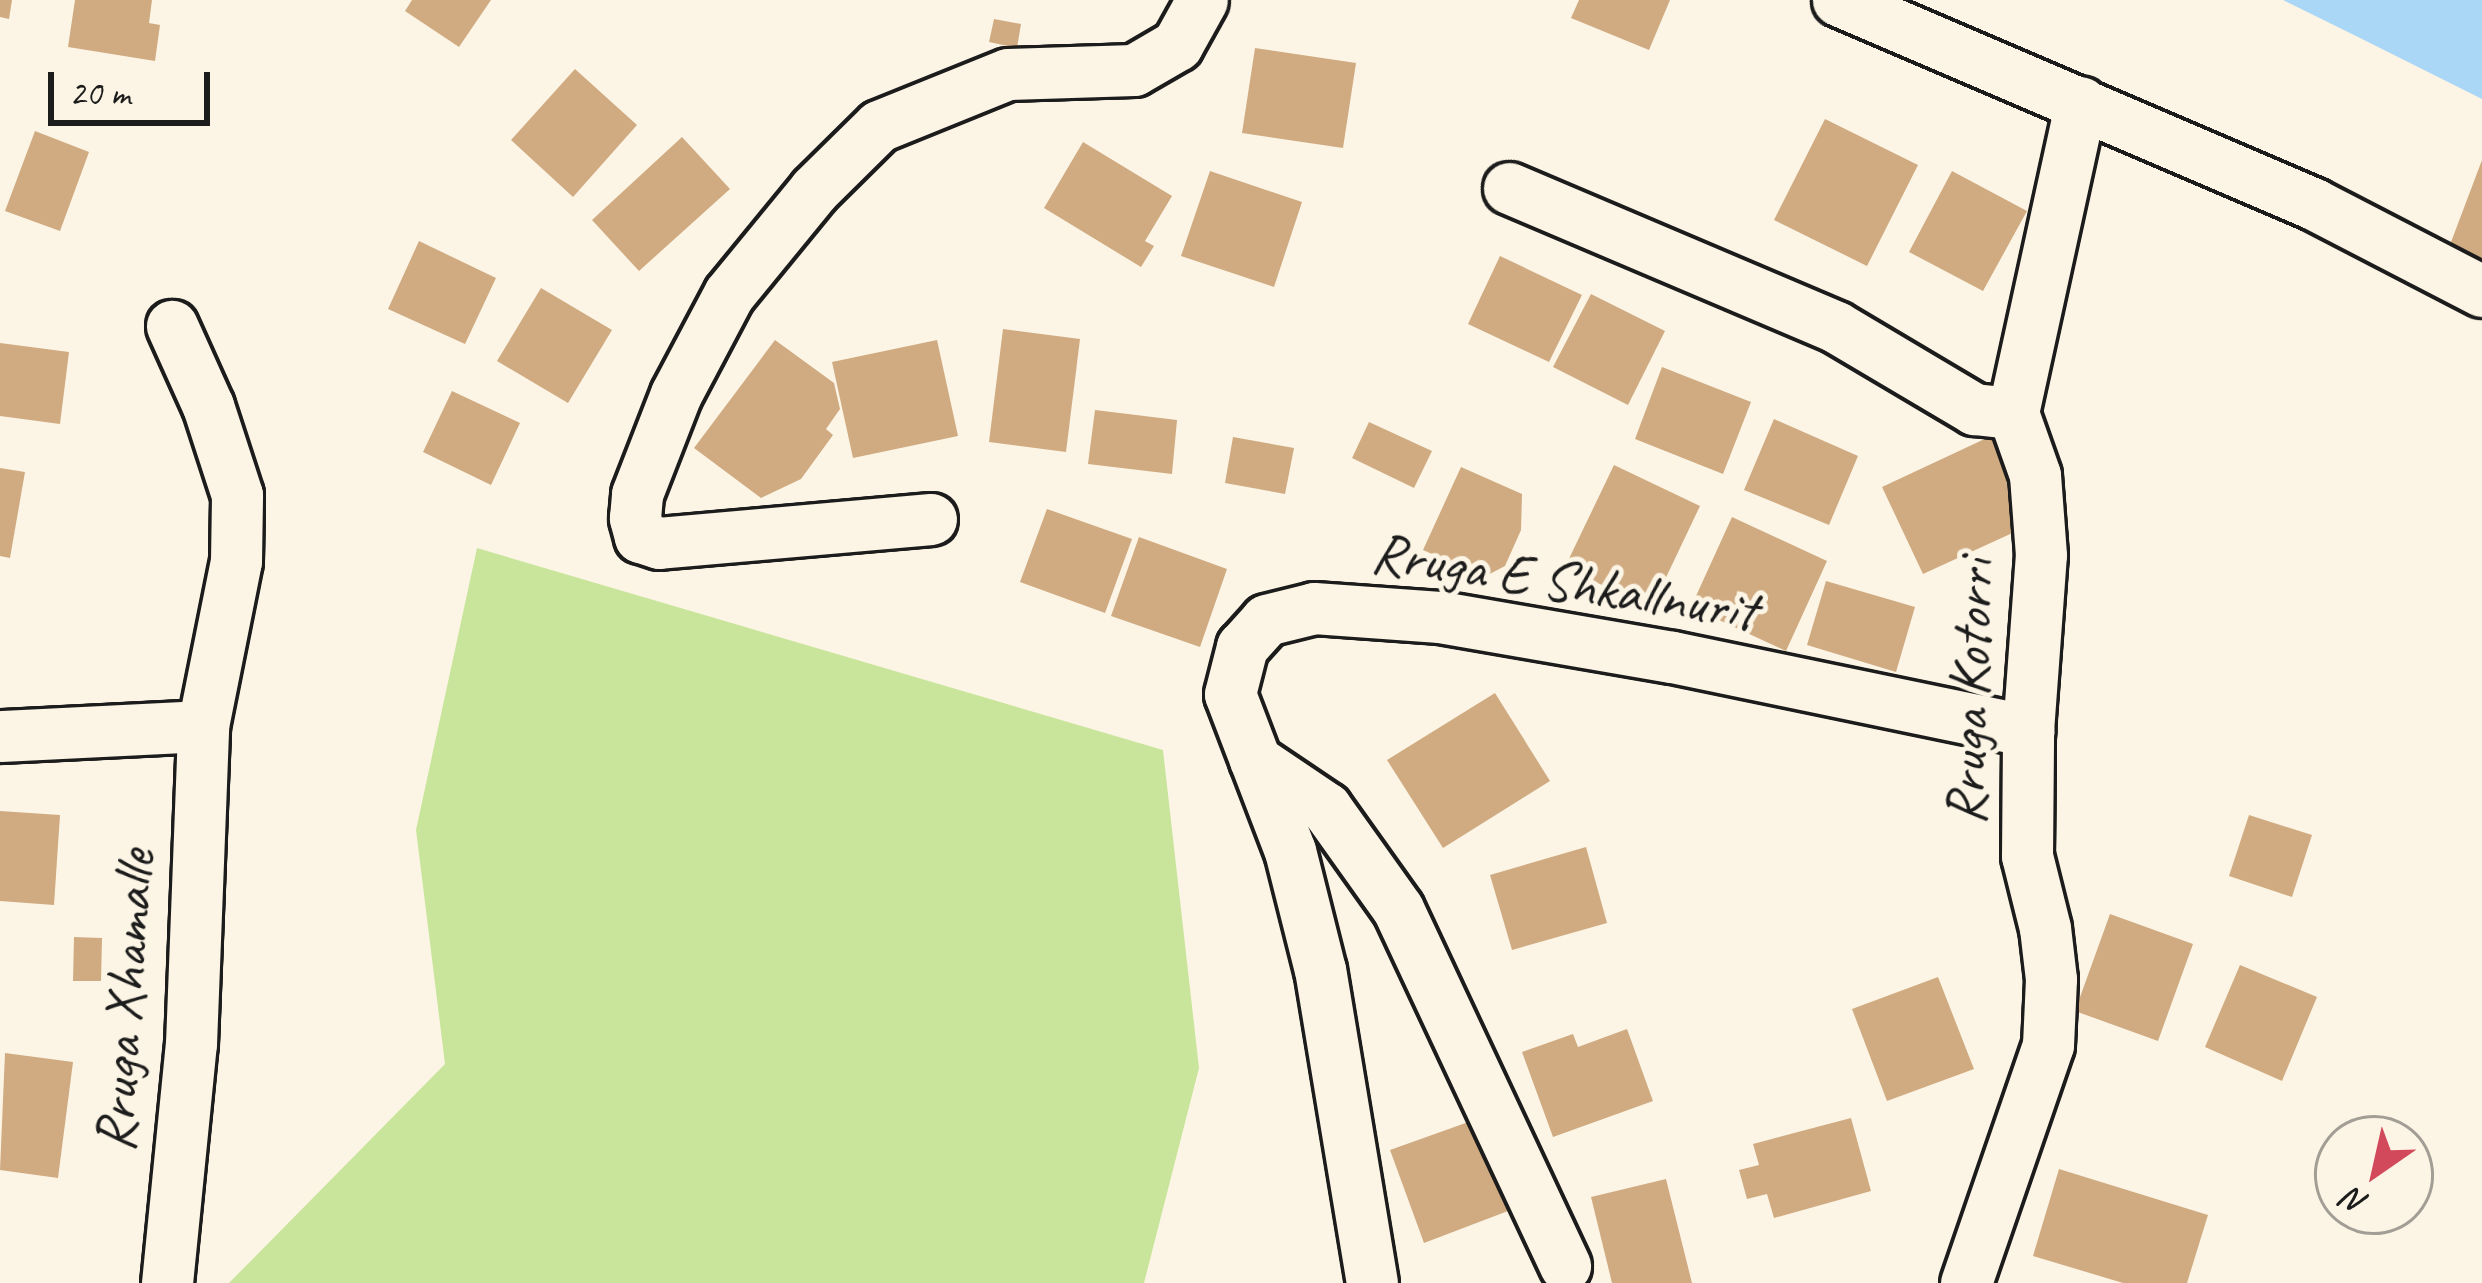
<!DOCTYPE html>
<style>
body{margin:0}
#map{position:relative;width:2482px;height:1283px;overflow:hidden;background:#fcf5e5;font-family:Caveat,sans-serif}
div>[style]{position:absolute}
.green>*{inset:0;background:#c9e59c}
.water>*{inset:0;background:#aad7f6}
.building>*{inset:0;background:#d0ab82}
.roads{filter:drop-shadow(3px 0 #1c1c1c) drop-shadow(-3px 0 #1c1c1c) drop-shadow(0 3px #1c1c1c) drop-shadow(0 -3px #1c1c1c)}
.minor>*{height:51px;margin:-25.5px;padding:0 25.5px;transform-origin:25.5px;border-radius:25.5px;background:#fcf5e5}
span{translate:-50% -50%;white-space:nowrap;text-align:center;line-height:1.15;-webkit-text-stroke:10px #fcf5e5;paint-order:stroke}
.street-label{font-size:57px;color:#1c1c1c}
.north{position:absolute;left:2314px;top:1115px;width:120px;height:120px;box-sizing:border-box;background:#fcf5e5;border:3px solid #a29e95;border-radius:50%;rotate:214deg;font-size:33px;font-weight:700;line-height:48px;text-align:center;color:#1c1c1c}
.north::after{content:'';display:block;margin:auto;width:42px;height:54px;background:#d1495b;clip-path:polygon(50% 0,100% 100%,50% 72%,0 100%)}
.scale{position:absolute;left:48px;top:72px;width:162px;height:54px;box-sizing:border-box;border:6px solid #1c1c1c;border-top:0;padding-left:15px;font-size:36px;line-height:42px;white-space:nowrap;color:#1c1c1c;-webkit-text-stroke:9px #fcf5e5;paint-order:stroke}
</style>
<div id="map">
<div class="green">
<div style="clip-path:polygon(477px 548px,1163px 750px,1199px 1068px,1144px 1283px,229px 1283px,445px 1064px,416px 830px)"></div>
</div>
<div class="water">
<div style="clip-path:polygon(2283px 0,2482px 0,2482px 99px,2358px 37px)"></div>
</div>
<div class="building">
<div style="clip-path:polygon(0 0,12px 0,9px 19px,0 17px)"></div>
<div style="clip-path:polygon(75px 0,152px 0,149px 23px,160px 25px,155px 61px,68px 47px)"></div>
<div style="clip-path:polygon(412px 0,491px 0,459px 47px,405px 11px)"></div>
<div style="clip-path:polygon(1579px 0,1670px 0,1649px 50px,1571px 18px)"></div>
<div style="clip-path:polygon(994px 19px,1021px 24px,1017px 48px,989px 42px)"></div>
<div style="clip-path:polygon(1255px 48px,1356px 63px,1343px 148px,1242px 133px)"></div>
<div style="clip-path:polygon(575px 69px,637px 125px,573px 197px,511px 140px)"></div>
<div style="clip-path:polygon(1825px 119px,1918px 165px,1867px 266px,1774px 220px)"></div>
<div style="clip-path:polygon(35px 131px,89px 152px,60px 231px,5px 211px)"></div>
<div style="clip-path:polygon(682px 137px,730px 189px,639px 271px,592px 220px)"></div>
<div style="clip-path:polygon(1083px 142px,1172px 196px,1145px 241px,1154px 246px,1141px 267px,1044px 208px)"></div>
<div style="clip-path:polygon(2482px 160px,2482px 263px,2448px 250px)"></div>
<div style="clip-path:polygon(1210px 171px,1302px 202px,1274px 287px,1181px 256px)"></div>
<div style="clip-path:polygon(1952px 171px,2027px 211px,1983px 291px,1909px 252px)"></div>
<div style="clip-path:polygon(419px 241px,496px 278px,465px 344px,388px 309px)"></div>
<div style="clip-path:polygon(1500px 256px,1582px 295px,1549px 362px,1468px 324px)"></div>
<div style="clip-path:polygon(541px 288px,612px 330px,568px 403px,497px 361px)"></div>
<div style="clip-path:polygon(1591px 294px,1665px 331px,1628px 405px,1553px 367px)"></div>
<div style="clip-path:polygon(1003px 329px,1080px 339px,1066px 452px,989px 442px)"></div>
<div style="clip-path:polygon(775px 340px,834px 383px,840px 409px,826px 429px,833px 435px,801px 479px,761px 498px,694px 448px)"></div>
<div style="clip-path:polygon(937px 340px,958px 436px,853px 458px,832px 362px)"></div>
<div style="clip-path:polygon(0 343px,69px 352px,60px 424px,0 416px)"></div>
<div style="clip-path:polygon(1662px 367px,1751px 402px,1723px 474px,1635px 439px)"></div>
<div style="clip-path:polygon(452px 391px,520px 423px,491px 485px,423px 452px)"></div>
<div style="clip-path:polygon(1095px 410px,1177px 420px,1172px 474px,1088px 464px)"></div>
<div style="clip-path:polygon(1774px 419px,1858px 456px,1829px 525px,1744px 490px)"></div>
<div style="clip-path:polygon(1369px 422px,1432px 451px,1414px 488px,1352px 458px)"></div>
<div style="clip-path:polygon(1991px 436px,2032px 524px,1923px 574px,1882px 487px)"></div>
<div style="clip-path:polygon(1233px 437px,1294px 448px,1285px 494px,1225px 483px)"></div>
<div style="clip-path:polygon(1614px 465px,1700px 506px,1651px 609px,1565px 567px)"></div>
<div style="clip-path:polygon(1461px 467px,1522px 494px,1521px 530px,1505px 566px,1484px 577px,1423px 550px)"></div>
<div style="clip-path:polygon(0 468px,25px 472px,10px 558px,0 556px)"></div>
<div style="clip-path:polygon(1047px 509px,1132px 539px,1105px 613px,1020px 582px)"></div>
<div style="clip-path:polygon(1732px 517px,1827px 561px,1786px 651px,1691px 607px)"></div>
<div style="clip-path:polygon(1139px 537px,1227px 569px,1200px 647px,1111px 616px)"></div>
<div style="clip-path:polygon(1826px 581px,1915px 607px,1896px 672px,1807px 645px)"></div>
<div style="clip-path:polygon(1495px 693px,1550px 781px,1443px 848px,1387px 760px)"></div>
<div style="clip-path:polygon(0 811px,60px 815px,54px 905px,0 901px)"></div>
<div style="clip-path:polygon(2249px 815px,2312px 835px,2292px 897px,2229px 876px)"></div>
<div style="clip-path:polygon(1586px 847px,1607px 923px,1512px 950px,1490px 875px)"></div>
<div style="clip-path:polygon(2110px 914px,2193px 944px,2158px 1041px,2075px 1011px)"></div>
<div style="clip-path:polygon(74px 937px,102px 938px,101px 981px,73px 981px)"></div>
<div style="clip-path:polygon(2240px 965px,2317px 997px,2282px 1081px,2205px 1047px)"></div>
<div style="clip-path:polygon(1938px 977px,1974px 1069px,1887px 1101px,1852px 1009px)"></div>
<div style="clip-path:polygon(1627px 1029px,1653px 1101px,1553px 1137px,1522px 1052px,1573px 1034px,1578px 1047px)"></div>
<div style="clip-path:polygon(5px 1053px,73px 1062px,58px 1178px,0 1170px)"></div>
<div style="clip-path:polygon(1851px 1118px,1871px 1191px,1774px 1218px,1767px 1194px,1747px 1199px,1739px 1170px,1759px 1165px,1753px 1144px)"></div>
<div style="clip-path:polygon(1474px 1120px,1508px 1211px,1424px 1243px,1390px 1150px)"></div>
<div style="clip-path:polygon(2059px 1169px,2208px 1215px,2187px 1283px,2123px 1283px,2033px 1256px)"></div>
<div style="clip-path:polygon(1666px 1179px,1692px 1283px,1612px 1283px,1591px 1197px)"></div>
</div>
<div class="roads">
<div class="minor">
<div style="left:1838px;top:0;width:518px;rotate:23.2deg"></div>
<div style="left:2314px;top:204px;width:189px;rotate:27.4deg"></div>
<div style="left:1509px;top:188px;width:355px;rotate:23deg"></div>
<div style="left:1836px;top:327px;width:161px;rotate:30.7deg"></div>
<div style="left:1974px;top:409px;width:39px;rotate:6deg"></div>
<div style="left:931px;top:519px;width:273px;rotate:175deg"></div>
<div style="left:659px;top:543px;width:20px;rotate:-162deg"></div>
<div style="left:640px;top:537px;width:20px;rotate:-105deg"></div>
<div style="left:635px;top:518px;width:24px;rotate:-85deg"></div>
<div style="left:637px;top:494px;width:107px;rotate:-68.7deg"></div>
<div style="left:676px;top:394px;width:113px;rotate:-62.1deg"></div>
<div style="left:729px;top:294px;width:134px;rotate:-50.7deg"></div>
<div style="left:814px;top:190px;width:91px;rotate:-44.6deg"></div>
<div style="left:879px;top:126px;width:139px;rotate:-22deg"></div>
<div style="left:1008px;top:74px;width:126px;rotate:-1.8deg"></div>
<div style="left:1134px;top:70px;width:50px;rotate:-30.2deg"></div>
<div style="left:1177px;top:45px;width:51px;rotate:-60.9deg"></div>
<div style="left:0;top:736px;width:203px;rotate:-2.8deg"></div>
<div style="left:1255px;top:760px;width:86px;rotate:34.1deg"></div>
<div style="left:1326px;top:808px;width:124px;rotate:54.5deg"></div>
<div style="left:1398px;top:909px;width:394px;rotate:64.9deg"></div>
<div style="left:167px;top:1283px;width:240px;rotate:-84.3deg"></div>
<div style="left:191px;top:1044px;width:318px;rotate:-87.8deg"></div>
<div style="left:203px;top:726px;width:168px;rotate:-78.7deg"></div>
<div style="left:236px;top:561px;width:66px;rotate:-89.1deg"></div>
<div style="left:237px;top:495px;width:94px;rotate:-108deg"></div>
<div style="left:208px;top:406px;width:88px;rotate:-114.2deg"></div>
<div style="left:1372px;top:1283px;width:317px;rotate:-99.4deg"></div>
<div style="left:1320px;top:970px;width:123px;rotate:-104.1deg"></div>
<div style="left:1290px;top:851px;width:168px;rotate:-110.9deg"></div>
<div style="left:1230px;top:694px;width:49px;rotate:-75.7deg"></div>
<div style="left:1242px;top:647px;width:36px;rotate:-48deg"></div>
<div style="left:1266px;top:620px;width:49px;rotate:-14deg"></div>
<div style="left:1314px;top:608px;width:126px;rotate:4.1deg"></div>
<div style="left:1440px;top:617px;width:235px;rotate:9.8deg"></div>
<div style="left:1672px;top:657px;width:364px;rotate:11.7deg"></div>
<div style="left:1966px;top:1283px;width:252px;rotate:-71deg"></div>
<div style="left:2048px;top:1045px;width:66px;rotate:-87.4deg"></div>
<div style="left:2051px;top:979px;width:51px;rotate:-96.7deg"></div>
<div style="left:2045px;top:928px;width:74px;rotate:-104deg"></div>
<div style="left:2027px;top:856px;width:125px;rotate:-89.5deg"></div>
<div style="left:2028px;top:731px;width:176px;rotate:-85.8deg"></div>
<div style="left:2041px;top:555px;width:80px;rotate:-94.3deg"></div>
<div style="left:2035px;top:475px;width:66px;rotate:-109.5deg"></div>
<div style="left:2013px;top:413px;width:318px;rotate:-77.7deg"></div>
</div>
</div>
<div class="street-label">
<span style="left:1564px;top:582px;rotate:9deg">Rruga E Shkallnurit</span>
<span style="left:1970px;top:692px;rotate:-88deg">Rruga Kotorri</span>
<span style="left:125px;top:1001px;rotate:-86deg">Rruga Xhamalle</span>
</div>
<div class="north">N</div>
<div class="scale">20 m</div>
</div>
